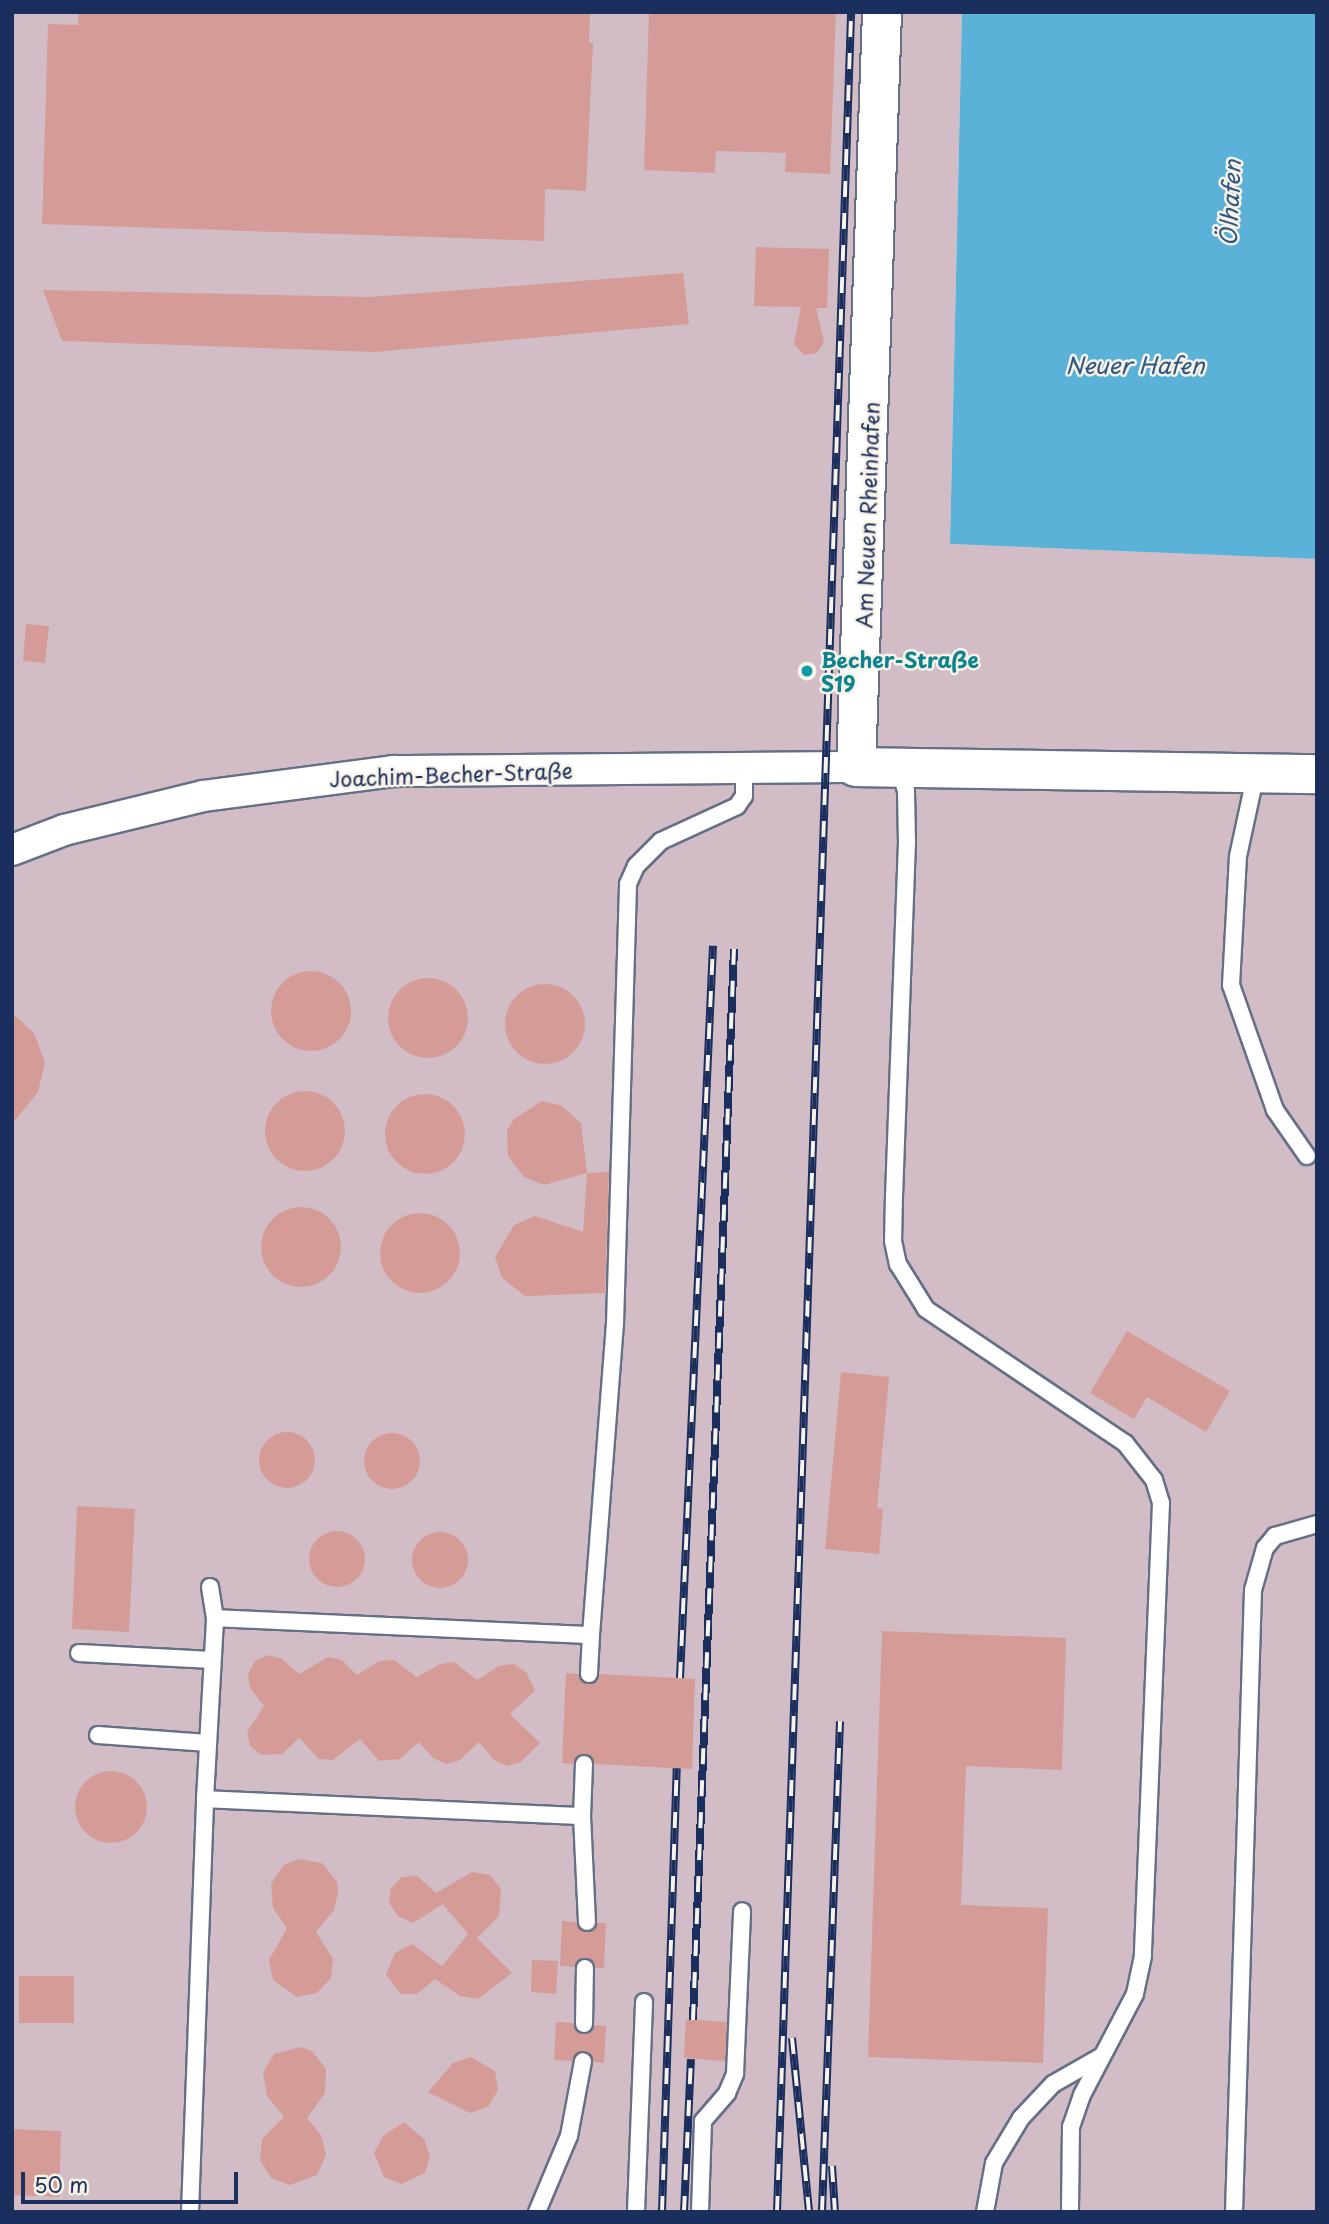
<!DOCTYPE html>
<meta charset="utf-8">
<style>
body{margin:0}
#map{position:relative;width:1329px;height:2224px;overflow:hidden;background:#efe9d2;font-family:"Playpen Sans",sans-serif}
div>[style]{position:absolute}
.industrial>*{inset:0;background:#d2bdc7}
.water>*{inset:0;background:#5bb2d8}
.building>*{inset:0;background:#d59b97}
.round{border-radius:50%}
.roads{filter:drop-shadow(2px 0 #657087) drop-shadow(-2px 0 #657087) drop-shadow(0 2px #657087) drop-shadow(0 -2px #657087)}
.service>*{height:16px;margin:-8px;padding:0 8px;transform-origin:8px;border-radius:8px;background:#fff}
.minor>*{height:30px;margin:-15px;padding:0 15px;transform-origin:15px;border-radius:15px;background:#fff}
.tertiary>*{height:38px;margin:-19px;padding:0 19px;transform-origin:19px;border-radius:19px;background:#fff}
.rail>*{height:8px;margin-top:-4px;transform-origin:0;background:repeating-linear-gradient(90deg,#f7f3e8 0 16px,#1b2f5e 0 32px);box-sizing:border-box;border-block:2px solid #1b2f5e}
.dots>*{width:19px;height:19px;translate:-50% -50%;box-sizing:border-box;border:4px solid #f7f3e8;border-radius:50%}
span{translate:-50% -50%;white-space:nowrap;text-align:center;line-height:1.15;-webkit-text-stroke:5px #f7f3e8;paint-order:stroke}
.street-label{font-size:21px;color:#1b2f5e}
.culture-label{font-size:21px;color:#0d838f;font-weight:700}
.left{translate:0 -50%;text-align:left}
.water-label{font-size:23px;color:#2e5683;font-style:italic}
.frame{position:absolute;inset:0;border:14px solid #1b2f5e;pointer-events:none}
.scale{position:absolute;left:21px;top:2172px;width:217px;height:32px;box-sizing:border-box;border:4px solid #1b2f5e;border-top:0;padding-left:9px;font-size:21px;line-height:24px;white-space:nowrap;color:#1b2f5e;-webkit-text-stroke:5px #f7f3e8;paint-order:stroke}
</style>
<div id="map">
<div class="industrial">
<div style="clip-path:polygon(12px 12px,962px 12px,950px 544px,1317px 559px,1317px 2212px,12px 2212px)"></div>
</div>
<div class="water">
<div style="clip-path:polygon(962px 12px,1317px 12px,1317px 559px,950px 544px)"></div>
</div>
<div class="building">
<div style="clip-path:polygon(78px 12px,590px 12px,589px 43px,593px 43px,586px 191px,545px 189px,544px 241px,42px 224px,48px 24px,78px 25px)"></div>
<div style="clip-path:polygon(649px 12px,836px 12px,830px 174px,785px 172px,786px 153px,716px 151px,715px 173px,644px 170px)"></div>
<div style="clip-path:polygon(756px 247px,829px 249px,827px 308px,816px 308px,824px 342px,817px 353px,804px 355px,794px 344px,801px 307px,754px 306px)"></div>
<div style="clip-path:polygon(683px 273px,689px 324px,374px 352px,62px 341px,43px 290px,370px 297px)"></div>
<div style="clip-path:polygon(26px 624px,49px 626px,45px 663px,23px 661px)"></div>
<div class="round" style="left:271px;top:971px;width:80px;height:80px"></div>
<div class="round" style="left:388px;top:978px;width:80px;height:80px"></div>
<div class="round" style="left:505px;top:984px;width:80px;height:80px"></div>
<div style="clip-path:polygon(12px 1013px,34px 1033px,45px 1062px,38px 1092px,12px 1124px)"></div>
<div class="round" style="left:265px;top:1091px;width:80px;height:80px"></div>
<div class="round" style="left:385px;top:1094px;width:80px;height:80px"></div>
<div style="clip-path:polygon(542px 1101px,562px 1106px,581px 1123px,587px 1173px,609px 1172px,605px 1293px,525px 1296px,502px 1278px,495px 1257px,514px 1225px,535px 1216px,583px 1232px,587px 1173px,544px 1185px,524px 1177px,508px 1156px,507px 1130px,514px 1119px)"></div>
<div class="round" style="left:261px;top:1207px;width:80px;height:80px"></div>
<div class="round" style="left:380px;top:1213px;width:80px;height:80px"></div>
<div style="clip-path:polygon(1127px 1331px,1230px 1391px,1206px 1432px,1147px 1397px,1134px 1419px,1090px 1393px)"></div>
<div style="clip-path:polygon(841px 1372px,889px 1377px,877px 1508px,883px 1509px,879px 1554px,825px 1549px)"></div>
<div class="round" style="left:259px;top:1432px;width:56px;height:56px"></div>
<div class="round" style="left:364px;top:1433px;width:56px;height:56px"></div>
<div style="clip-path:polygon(77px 1506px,135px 1509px,129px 1632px,72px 1629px)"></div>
<div class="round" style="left:309px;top:1531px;width:56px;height:56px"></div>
<div class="round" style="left:412px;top:1532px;width:56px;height:56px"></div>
<div style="clip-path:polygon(882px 1631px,1066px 1638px,1062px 1770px,966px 1766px,961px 1905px,1048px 1908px,1043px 2063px,868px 2057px)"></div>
<div style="clip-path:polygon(268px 1655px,282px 1659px,299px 1674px,328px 1657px,342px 1660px,357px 1675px,379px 1661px,394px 1660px,417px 1677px,440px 1664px,454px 1662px,477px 1680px,499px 1666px,514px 1664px,526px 1672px,535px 1691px,510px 1714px,540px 1743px,521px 1762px,507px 1766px,494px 1760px,479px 1742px,460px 1760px,446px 1764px,433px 1758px,419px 1742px,400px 1759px,379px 1761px,360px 1739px,333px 1760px,319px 1759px,299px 1738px,282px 1754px,261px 1755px,250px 1746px,247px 1732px,264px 1706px,250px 1688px,248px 1674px,255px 1661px)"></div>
<div style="clip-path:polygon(566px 1673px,579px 1674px,589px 1684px,599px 1674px,695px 1679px,692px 1769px,594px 1764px,585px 1754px,574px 1764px,562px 1763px)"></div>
<div class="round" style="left:75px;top:1771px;width:72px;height:72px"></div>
<div style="clip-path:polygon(299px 1859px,322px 1863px,337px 1882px,338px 1893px,334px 1910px,316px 1932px,333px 1959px,331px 1978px,317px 1993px,297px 1997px,273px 1980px,269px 1960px,287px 1928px,273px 1908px,271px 1884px,284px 1865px)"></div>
<div style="clip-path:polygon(472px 1872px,490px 1875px,501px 1889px,499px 1916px,477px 1938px,512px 1973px,478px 1999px,460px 1996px,435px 1979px,417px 1994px,401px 1994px,386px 1975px,395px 1953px,412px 1944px,442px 1966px,468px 1934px,443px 1904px,413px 1923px,398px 1916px,389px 1903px,391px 1888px,402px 1877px,417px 1876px,436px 1893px)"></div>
<div style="clip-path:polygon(562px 1921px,576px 1922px,587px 1932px,597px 1923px,606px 1923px,604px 1968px,595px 1968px,586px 1958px,575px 1967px,560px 1966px)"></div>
<div style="clip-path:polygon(532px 1960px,558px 1961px,556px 1994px,531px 1992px)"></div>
<div style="clip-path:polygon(19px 1976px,74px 1976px,74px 2023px,19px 2023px)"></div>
<div style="clip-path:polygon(686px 2019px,727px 2022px,725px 2061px,684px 2058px)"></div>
<div style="clip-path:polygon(556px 2022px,574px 2023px,583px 2034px,594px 2025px,606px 2026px,604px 2063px,593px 2062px,584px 2051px,572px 2061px,554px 2060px)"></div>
<div style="clip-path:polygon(301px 2047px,312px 2051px,326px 2069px,325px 2093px,307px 2118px,321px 2135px,326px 2155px,317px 2175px,290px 2185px,271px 2178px,260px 2160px,262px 2139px,284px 2117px,267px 2096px,263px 2073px,274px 2054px)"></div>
<div style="clip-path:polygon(471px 2057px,495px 2071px,498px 2090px,488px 2107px,470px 2113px,428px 2092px,453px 2063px)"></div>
<div style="clip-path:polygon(404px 2122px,424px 2139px,430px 2156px,425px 2173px,401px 2184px,384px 2177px,374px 2153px,383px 2136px)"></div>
<div style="clip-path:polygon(12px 2129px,61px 2131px,59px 2197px,12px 2195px)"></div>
</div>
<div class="roads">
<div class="service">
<div style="left:899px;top:768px;width:24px;rotate:73deg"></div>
<div style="left:906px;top:791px;width:51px;rotate:88.9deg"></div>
<div style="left:907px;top:842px;width:353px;rotate:92.1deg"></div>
<div style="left:894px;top:1195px;width:46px;rotate:91.2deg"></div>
<div style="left:893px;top:1241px;width:24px;rotate:78deg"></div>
<div style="left:898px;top:1264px;width:53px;rotate:58.1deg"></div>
<div style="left:926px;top:1309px;width:240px;rotate:34deg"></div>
<div style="left:1125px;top:1443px;width:47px;rotate:51.9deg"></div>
<div style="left:1154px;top:1480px;width:24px;rotate:73deg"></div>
<div style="left:1161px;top:1503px;width:453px;rotate:92.3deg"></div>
<div style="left:1143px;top:1956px;width:39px;rotate:102deg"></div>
<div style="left:1135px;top:1994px;width:114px;rotate:117.7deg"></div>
<div style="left:1082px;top:2095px;width:34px;rotate:109deg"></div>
<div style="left:1071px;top:2127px;width:85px;rotate:90.7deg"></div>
<div style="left:1256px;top:773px;width:85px;rotate:102.2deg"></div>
<div style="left:1238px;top:856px;width:129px;rotate:93.1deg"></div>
<div style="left:1231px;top:985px;width:133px;rotate:70.6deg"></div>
<div style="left:1275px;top:1110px;width:56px;rotate:55.2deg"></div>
<div style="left:210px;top:1587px;width:31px;rotate:81deg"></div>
<div style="left:591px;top:1635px;width:312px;rotate:-85.6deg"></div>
<div style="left:615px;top:1324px;width:440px;rotate:-88.3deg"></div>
<div style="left:628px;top:884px;width:20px;rotate:-66deg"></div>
<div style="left:636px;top:866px;width:35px;rotate:-45deg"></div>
<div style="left:661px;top:841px;width:84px;rotate:-24.7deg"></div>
<div style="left:737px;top:806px;width:12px;rotate:-55deg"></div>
<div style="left:744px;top:796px;width:29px;rotate:-90deg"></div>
<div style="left:79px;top:1653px;width:133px;rotate:3deg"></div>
<div style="left:98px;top:1735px;width:110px;rotate:4.2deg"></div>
<div style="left:205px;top:1799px;width:181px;rotate:-86.8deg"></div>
<div style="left:215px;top:1618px;width:376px;rotate:2.6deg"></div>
<div style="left:591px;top:1635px;width:39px;rotate:93deg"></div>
<div style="left:582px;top:1816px;width:52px;rotate:-87.8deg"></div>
<div style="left:584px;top:2024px;width:56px;rotate:-89deg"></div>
<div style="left:190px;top:2212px;width:413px;rotate:-87.9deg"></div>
<div style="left:205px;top:1799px;width:377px;rotate:2.6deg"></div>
<div style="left:582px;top:1816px;width:106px;rotate:87.3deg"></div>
<div style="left:537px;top:2212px;width:82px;rotate:-67.2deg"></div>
<div style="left:569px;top:2136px;width:76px;rotate:-79.4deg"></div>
<div style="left:636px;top:2212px;width:210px;rotate:-87.8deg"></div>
<div style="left:700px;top:2212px;width:91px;rotate:-88.1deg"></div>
<div style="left:703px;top:2121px;width:37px;rotate:-49deg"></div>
<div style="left:727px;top:2093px;width:21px;rotate:-67deg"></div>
<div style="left:735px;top:2074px;width:163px;rotate:-87.5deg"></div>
<div style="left:985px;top:2212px;width:50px;rotate:-79.6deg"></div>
<div style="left:994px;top:2163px;width:52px;rotate:-59deg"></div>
<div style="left:1021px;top:2118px;width:47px;rotate:-46.7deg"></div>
<div style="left:1053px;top:2084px;width:56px;rotate:-29.7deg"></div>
<div style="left:1234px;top:2212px;width:622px;rotate:-88.25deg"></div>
<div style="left:1253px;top:1590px;width:44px;rotate:-74.1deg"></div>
<div style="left:1265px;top:1548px;width:16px;rotate:-50deg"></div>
<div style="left:1275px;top:1536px;width:44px;rotate:-15.9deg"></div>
</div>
<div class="minor">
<div style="left:12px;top:850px;width:56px;rotate:-21deg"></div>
<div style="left:64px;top:830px;width:144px;rotate:-13.7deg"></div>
<div style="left:204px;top:796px;width:191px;rotate:-7.5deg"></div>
<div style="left:393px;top:771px;width:463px;rotate:-0.5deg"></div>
</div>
<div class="tertiary">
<div style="left:882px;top:12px;width:755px;rotate:91.97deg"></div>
<div style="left:856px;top:767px;width:461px;rotate:0.9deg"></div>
</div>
</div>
<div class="rail">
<div style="left:680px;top:1678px;width:733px;rotate:-87.42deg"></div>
<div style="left:693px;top:2020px;width:1072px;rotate:-87.81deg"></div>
<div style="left:792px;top:2038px;width:175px;rotate:84.4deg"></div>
<div style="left:832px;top:2166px;width:46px;rotate:86.3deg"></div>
<div style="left:662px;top:2212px;width:444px;rotate:-88.1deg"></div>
<div style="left:684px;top:2212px;width:153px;rotate:-87.4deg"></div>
<div style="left:777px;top:2212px;width:2201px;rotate:-88.07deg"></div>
<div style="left:822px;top:2212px;width:491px;rotate:-87.9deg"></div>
</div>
<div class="dots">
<div style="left:807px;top:671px;background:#0f9aa8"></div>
</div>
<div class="street-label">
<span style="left:867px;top:515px;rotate:-88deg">Am Neuen Rheinhafen</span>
<span style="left:451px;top:774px;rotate:-2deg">Joachim-Becher-Straße</span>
</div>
<div class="culture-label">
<span class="left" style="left:821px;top:671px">Becher-Straße<br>S19</span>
</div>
<div class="water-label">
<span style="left:1230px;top:203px;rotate:-87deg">Ölhafen</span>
<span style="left:1135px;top:365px">Neuer Hafen</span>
</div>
<div class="frame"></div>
<div class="scale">50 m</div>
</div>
